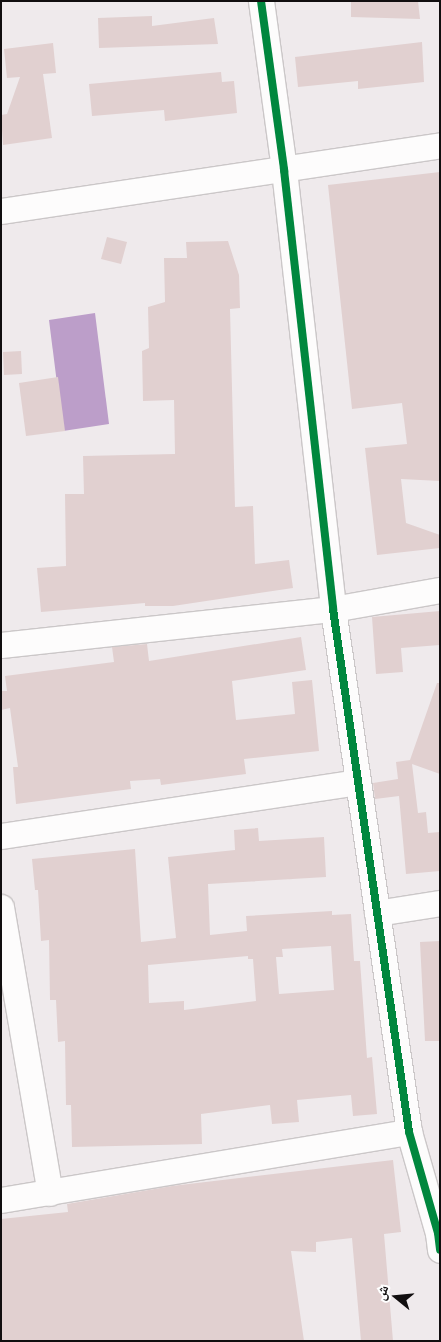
<!DOCTYPE html>
<meta charset="utf-8">
<style>
body{margin:0}
#map{position:relative;width:441px;height:1342px;overflow:hidden;background:#efeaec;font-family:"Archivo Narrow","Noto Naskh Arabic",sans-serif}
div>[style]{position:absolute}
.water>*{inset:0;background:#bc9ec9}
.building>*{inset:0;background:#e1d0d0}
.roads{filter:drop-shadow(1px 0 #cbc7c8) drop-shadow(-1px 0 #cbc7c8) drop-shadow(0 1px #cbc7c8) drop-shadow(0 -1px #cbc7c8)}
.minor>*{height:25px;margin:-12.5px;padding:0 12.5px;transform-origin:12.5px;border-radius:12.5px;background:#fdfcfc}
.cycleway>*{height:8px;margin:-4px;padding:0 4px;transform-origin:4px;border-radius:4px;background:#00873e}
span{translate:-50% -50%;white-space:nowrap;text-align:center;line-height:1.15;-webkit-text-stroke:4px #fff;paint-order:stroke}
.frame{position:absolute;inset:0;border:2px solid #110e0f;pointer-events:none}
.north{position:absolute;left:371px;top:1272px;width:50px;height:50px;-webkit-text-stroke:4px #fff;paint-order:stroke;rotate:287deg;font-size:14px;font-weight:700;line-height:20px;text-align:center;color:#110e0f}
.north::after{content:'';display:block;margin:auto;width:18px;height:22px;background:#110e0f;clip-path:polygon(50% 0,100% 100%,50% 72%,0 100%)}
</style>
<div id="map">
<div class="water">
<div style="clip-path:polygon(95px 313px,109px 424px,63px 431px,49px 320px)"></div>
</div>
<div class="building">
<div style="clip-path:polygon(351px 1px,418px 1px,420px 19px,351px 17px)"></div>
<div style="clip-path:polygon(152px 16px,152px 26px,214px 18px,218px 44px,99px 48px,98px 18px)"></div>
<div style="clip-path:polygon(422px 42px,424px 82px,358px 89px,358px 81px,298px 87px,295px 57px)"></div>
<div style="clip-path:polygon(53px 43px,56px 73px,43px 74px,52px 138px,3px 145px,1px 115px,7px 114px,20px 77px,7px 78px,4px 49px)"></div>
<div style="clip-path:polygon(221px 72px,222px 82px,234px 81px,237px 113px,165px 121px,164px 110px,92px 116px,89px 84px)"></div>
<div style="clip-path:polygon(440px 172px,440px 481px,401px 479px,406px 523px,440px 535px,440px 548px,377px 555px,365px 448px,407px 444px,402px 403px,352px 409px,328px 185px)"></div>
<div style="clip-path:polygon(107px 237px,127px 242px,121px 264px,101px 259px)"></div>
<div style="clip-path:polygon(228px 241px,239px 275px,240px 308px,230px 309px,235px 507px,253px 506px,255px 564px,289px 560px,293px 588px,173px 606px,145px 606px,145px 603px,41px 612px,37px 568px,66px 566px,65px 494px,84px 494px,83px 456px,175px 454px,174px 400px,143px 401px,142px 351px,149px 348px,148px 307px,165px 302px,164px 258px,187px 258px,186px 242px)"></div>
<div style="clip-path:polygon(21px 351px,22px 374px,4px 375px,3px 352px)"></div>
<div style="clip-path:polygon(58px 377px,65px 431px,26px 436px,19px 383px)"></div>
<div style="clip-path:polygon(440px 611px,440px 645px,401px 648px,403px 672px,376px 674px,372px 617px)"></div>
<div style="clip-path:polygon(301px 637px,306px 670px,232px 681px,236px 720px,295px 714px,292px 682px,312px 680px,319px 751px,244px 759px,246px 774px,161px 785px,160px 779px,130px 781px,131px 789px,16px 804px,13px 767px,18px 767px,10px 708px,1px 710px,1px 691px,7px 691px,5px 676px,114px 662px,112px 647px,147px 644px,149px 661px)"></div>
<div style="clip-path:polygon(437px 683px,440px 683px,440px 774px,412px 764px,418px 813px,426px 812px,428px 833px,440px 832px,440px 871px,406px 874px,399px 796px,375px 799px,373px 783px,398px 779px,396px 762px,410px 760px)"></div>
<div style="clip-path:polygon(evenodd,258px 828px,259px 841px,324px 837px,326px 877px,208px 884px,210px 935px,247px 931px,246px 916px,332px 911px,332px 915px,351px 914px,354px 961px,360px 961px,367px 1058px,372px 1057px,377px 1114px,353px 1116px,351px 1095px,297px 1100px,299px 1122px,272px 1124px,270px 1105px,201px 1114px,202px 1144px,72px 1147px,71px 1105px,66px 1105px,65px 1041px,58px 1042px,56px 1000px,50px 1000px,49px 940px,41px 941px,38px 890px,35px 890px,32px 859px,135px 849px,141px 942px,176px 938px,168px 857px,235px 850px,234px 830px,258px 828px,331px 946px,334px 990px,279px 994px,276px 957px,283px 957px,282px 949px,331px 946px,258px 828px,248px 956px,248px 959px,253px 959px,256px 1001px,184px 1010px,184px 1001px,149px 1003px,148px 965px,248px 956px)"></div>
<div style="clip-path:polygon(440px 941px,440px 1041px,425px 1041px,420px 942px)"></div>
<div style="clip-path:polygon(393px 1160px,401px 1232px,384px 1234px,393px 1341px,361px 1341px,352px 1238px,316px 1242px,316px 1252px,291px 1251px,304px 1341px,1px 1341px,1px 1219px,68px 1212px,67px 1204px,172px 1186px)"></div>
</div>
<div class="roads">
<div class="minor">
<div style="left:261px;top:1px;width:171px;rotate:82.2deg"></div>
<div style="left:284px;top:170px;width:442px;rotate:83.6deg"></div>
<div style="left:333px;top:609px;width:528px;rotate:81.73deg"></div>
<div style="left:409px;top:1132px;width:105px;rotate:74deg"></div>
<div style="left:438px;top:1233px;width:17px;rotate:83deg"></div>
<div style="left:1px;top:211px;width:444px;rotate:-8.5deg"></div>
<div style="left:1px;top:645px;width:334px;rotate:-6.2deg"></div>
<div style="left:333px;top:609px;width:109px;rotate:-10.1deg"></div>
<div style="left:1px;top:836px;width:361px;rotate:-8.6deg"></div>
<div style="left:1px;top:907px;width:290px;rotate:80.3deg"></div>
<div style="left:377px;top:913px;width:64px;rotate:-9deg"></div>
<div style="left:1px;top:1200px;width:414px;rotate:-9.5deg"></div>
</div>
</div>
<div class="cycleway">
<div style="left:261px;top:1px;width:171px;rotate:82.2deg"></div>
<div style="left:284px;top:170px;width:442px;rotate:83.6deg"></div>
<div style="left:333px;top:609px;width:528px;rotate:81.73deg"></div>
<div style="left:409px;top:1132px;width:105px;rotate:74deg"></div>
<div style="left:438px;top:1233px;width:17px;rotate:83deg"></div>
</div>
<div class="frame"></div>
<div class="north">ش</div>
</div>
